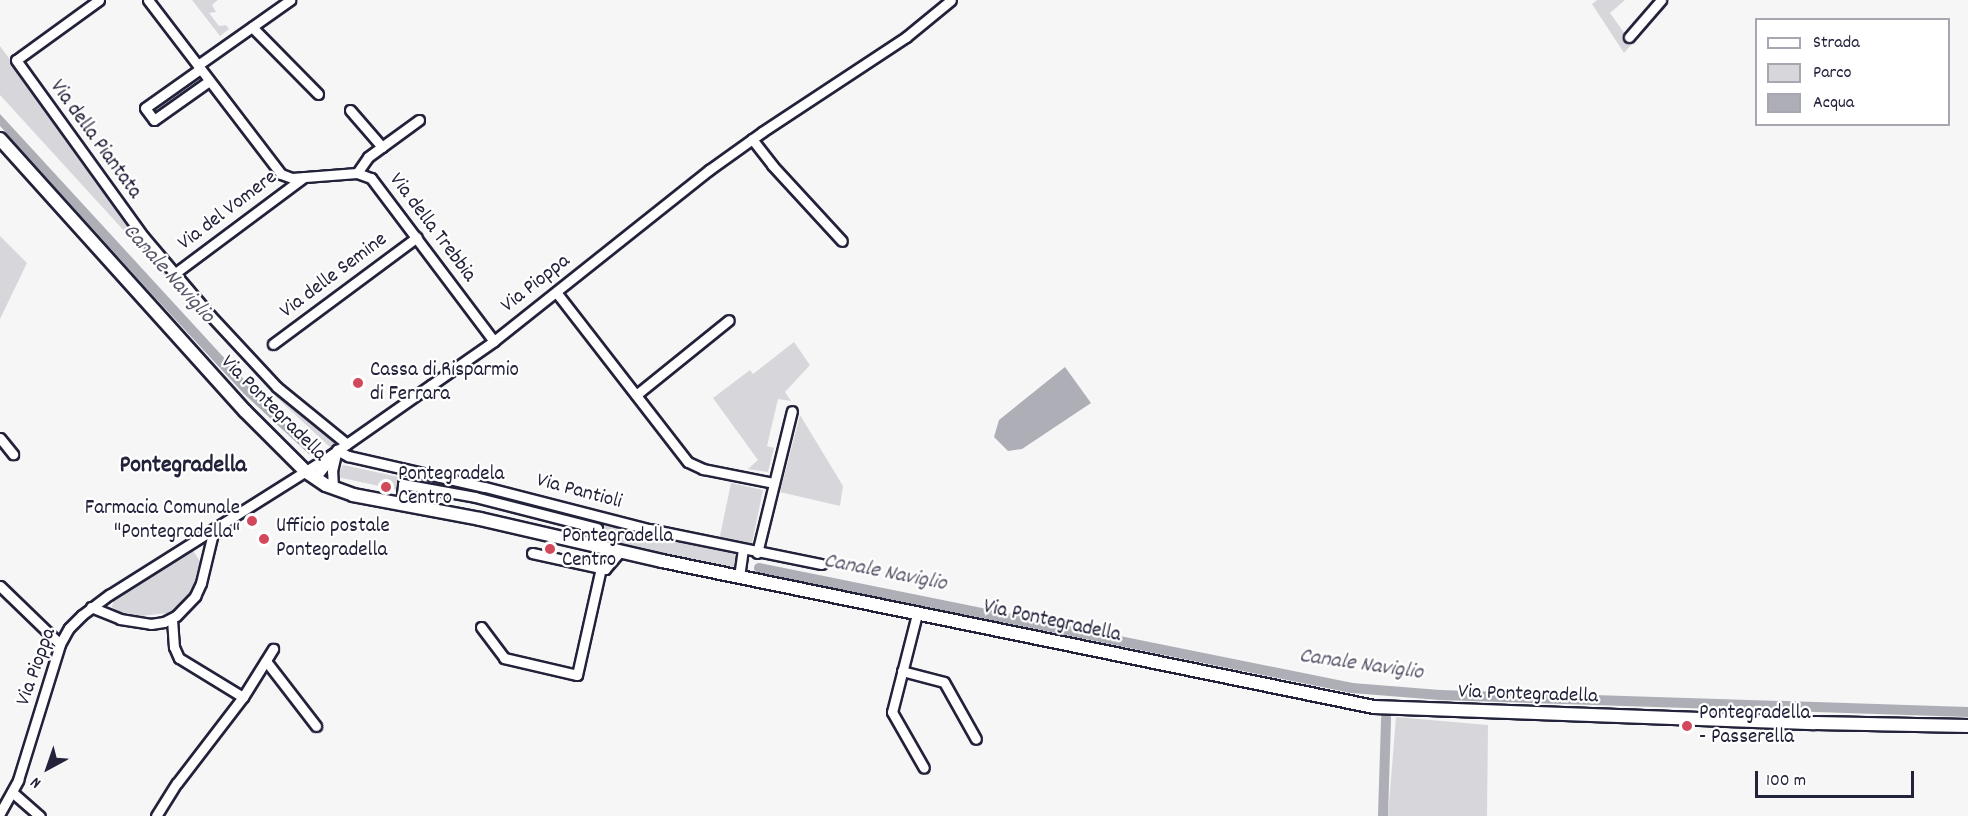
<!DOCTYPE html>
<style>
body{margin:0}
#map{position:relative;width:1968px;height:816px;overflow:hidden;background:#f6f6f7;font-family:Dekko,sans-serif}
div>[style]{position:absolute}
.green>*{inset:0;background:#d7d7db}
.water>*{inset:0;background:#aeaeb7}
.canal>*{height:10px;margin:-5px;padding:0 5px;transform-origin:5px;border-radius:5px;background:#aeaeb7}
.roads{filter:drop-shadow(2px 0 #22223b) drop-shadow(-2px 0 #22223b) drop-shadow(0 2px #22223b) drop-shadow(0 -2px #22223b)}
.street>*{height:9px;margin:-4.5px;padding:0 4.5px;transform-origin:4.5px;border-radius:4.5px;background:#fff}
.secondary>*{height:12px;margin:-6px;padding:0 6px;transform-origin:6px;border-radius:6px;background:#fff}
.dots>*{width:16px;height:16px;translate:-50% -50%;box-sizing:border-box;border:3px solid #fff;border-radius:50%}
span{translate:-50% -50%;white-space:nowrap;text-align:center;line-height:1.15;-webkit-text-stroke:4.5px #fff;paint-order:stroke}
.street-label{font-size:21px;color:#22223b}
.poi-label{font-size:21px;color:#22223b}
.left{translate:0 -50%;text-align:left}
.right{translate:-100% -50%;text-align:right}
.water-label{font-size:22px;color:#5a5a6d;font-style:italic}
.quarter-label{font-size:24px;color:#22223b;font-weight:700}
.legend{position:absolute;left:1755px;top:18px;width:195px;height:108px;box-sizing:border-box;background:#fff;border:2px solid #a7a7b1;margin:0;padding:8px 10px;list-style:none;font-size:18px;color:#22223b}
.legend li{display:flex;align-items:center;gap:12px;height:30px}
.legend b{width:30px;border:2px solid #a7a7b1}
.north{position:absolute;left:18px;top:738px;width:60px;height:60px;-webkit-text-stroke:4px #fff;paint-order:stroke;rotate:220deg;font-size:16px;font-weight:700;line-height:24px;text-align:center;color:#22223b}
.north::after{content:'';display:block;margin:auto;width:21px;height:27px;background:#22223b;clip-path:polygon(50% 0,100% 100%,50% 72%,0 100%)}
.scale{position:absolute;left:1755px;top:771px;width:159px;height:27px;box-sizing:border-box;border:3px solid #22223b;border-top:0;padding-left:8px;font-size:18px;line-height:21px;white-space:nowrap;color:#22223b;-webkit-text-stroke:4px #fff;paint-order:stroke}
</style>
<div id="map">
<div class="green">
<div style="clip-path:polygon(192px 0,218px 0,212px 5px,216px 12px,209px 13px,219px 26px,226px 25px,229px 29px,220px 36px)"></div>
<div style="clip-path:polygon(1597px 0,1625px 0,1610px 13px,1632px 44px,1624px 53px,1592px 4px)"></div>
<div style="clip-path:polygon(0 46px,160px 265px,277px 392px,343px 444px,331px 448px,274px 395px,0 95px)"></div>
<div style="clip-path:polygon(0 236px,27px 263px,0 319px)"></div>
<div style="clip-path:polygon(794px 342px,810px 365px,785px 392px,791px 401px,778px 399px,767px 446px,774px 448px,768px 472px,748px 469px,758px 460px,713px 398px,750px 370px,753px 374px)"></div>
<div style="clip-path:polygon(800px 415px,843px 486px,840px 506px,780px 492px)"></div>
<div style="clip-path:polygon(343px 465px,399px 477px,398px 490px,337px 477px)"></div>
<div style="clip-path:polygon(731px 483px,763px 490px,751px 548px,719px 541px)"></div>
<div style="clip-path:polygon(604px 525px,738px 555px,734px 570px,599px 542px)"></div>
<div style="clip-path:polygon(193px 551px,200px 561px,194px 585px,190px 595px,176px 608px,167px 613px,141px 616px,116px 611px,112px 607px,114px 599px,186px 553px)"></div>
<div style="clip-path:polygon(1396px 717px,1488px 725px,1487px 816px,1388px 816px)"></div>
</div>
<div class="water">
<div style="clip-path:polygon(0 114px,286px 425px,315px 450px,310px 455px,244px 394px,150px 292px,0 126px)"></div>
<div style="clip-path:polygon(1065px 367px,1091px 403px,1022px 449px,1008px 451px,994px 437px,999px 420px)"></div>
</div>
<div class="canal">
<div style="left:759px;top:568px;width:605px;rotate:11.44deg"></div>
<div style="left:1352px;top:688px;width:88px;rotate:4.5deg"></div>
<div style="left:1440px;top:695px;width:528px;rotate:1.84deg"></div>
<div style="left:1383px;top:816px;width:98px;rotate:-88.2deg"></div>
</div>
<div class="roads">
<div class="street">
<div style="left:99px;top:0;width:102px;rotate:144.1deg"></div>
<div style="left:16px;top:60px;width:217px;rotate:54.2deg"></div>
<div style="left:143px;top:236px;width:104px;rotate:49.7deg"></div>
<div style="left:210px;top:315px;width:98px;rotate:47.1deg"></div>
<div style="left:277px;top:387px;width:90px;rotate:39.2deg"></div>
<div style="left:148px;top:0;width:219px;rotate:52.6deg"></div>
<div style="left:281px;top:174px;width:12px;rotate:20deg"></div>
<div style="left:292px;top:178px;width:65px;rotate:-4.4deg"></div>
<div style="left:357px;top:173px;width:15px;rotate:20deg"></div>
<div style="left:371px;top:178px;width:204px;rotate:53deg"></div>
<div style="left:252px;top:27px;width:94px;rotate:45.4deg"></div>
<div style="left:1629px;top:37px;width:49px;rotate:-49.1deg"></div>
<div style="left:198px;top:65px;width:113px;rotate:-35.2deg"></div>
<div style="left:200px;top:69px;width:67px;rotate:144.7deg"></div>
<div style="left:145px;top:108px;width:15px;rotate:53deg"></div>
<div style="left:154px;top:120px;width:67px;rotate:-35.3deg"></div>
<div style="left:350px;top:110px;width:49px;rotate:49.1deg"></div>
<div style="left:752px;top:139px;width:33px;rotate:52deg"></div>
<div style="left:772px;top:165px;width:103px;rotate:47.4deg"></div>
<div style="left:357px;top:173px;width:19px;rotate:-55deg"></div>
<div style="left:368px;top:157px;width:63px;rotate:-36deg"></div>
<div style="left:174px;top:274px;width:162px;rotate:-36.7deg"></div>
<div style="left:556px;top:292px;width:215px;rotate:52.2deg"></div>
<div style="left:688px;top:462px;width:17px;rotate:25deg"></div>
<div style="left:703px;top:469px;width:72px;rotate:11.2deg"></div>
<div style="left:273px;top:344px;width:179px;rotate:-36.6deg"></div>
<div style="left:636px;top:395px;width:119px;rotate:-38.9deg"></div>
<div style="left:0;top:438px;width:21px;rotate:51deg"></div>
<div style="left:337px;top:450px;width:13px;rotate:29deg"></div>
<div style="left:348px;top:456px;width:140px;rotate:12.8deg"></div>
<div style="left:485px;top:487px;width:169px;rotate:14.4deg"></div>
<div style="left:649px;top:529px;width:176px;rotate:11.5deg"></div>
<div style="left:315px;top:478px;width:27px;rotate:-51deg"></div>
<div style="left:333px;top:488px;width:17px;rotate:-93deg"></div>
<div style="left:332px;top:471px;width:22px;rotate:-77deg"></div>
<div style="left:401px;top:504px;width:20px;rotate:-84deg"></div>
<div style="left:403px;top:484px;width:73px;rotate:10.2deg"></div>
<div style="left:475px;top:497px;width:126px;rotate:14.3deg"></div>
<div style="left:532px;top:553px;width:75px;rotate:12.4deg"></div>
<div style="left:605px;top:569px;width:23px;rotate:-49deg"></div>
<div style="left:757px;top:553px;width:146px;rotate:-76.2deg"></div>
<div style="left:739px;top:577px;width:27px;rotate:-82deg"></div>
<div style="left:0;top:586px;width:83px;rotate:44deg"></div>
<div style="left:91px;top:607px;width:31px;rotate:22deg"></div>
<div style="left:120px;top:619px;width:31px;rotate:9deg"></div>
<div style="left:151px;top:624px;width:13px;rotate:-9deg"></div>
<div style="left:164px;top:622px;width:13px;rotate:-27deg"></div>
<div style="left:176px;top:616px;width:28px;rotate:-46deg"></div>
<div style="left:195px;top:596px;width:14px;rotate:-65deg"></div>
<div style="left:201px;top:583px;width:56px;rotate:-76.5deg"></div>
<div style="left:917px;top:614px;width:101px;rotate:104.3deg"></div>
<div style="left:892px;top:712px;width:64px;rotate:60.3deg"></div>
<div style="left:172px;top:619px;width:28px;rotate:86deg"></div>
<div style="left:174px;top:647px;width:12px;rotate:66deg"></div>
<div style="left:179px;top:658px;width:75px;rotate:31.4deg"></div>
<div style="left:481px;top:627px;width:39px;rotate:53deg"></div>
<div style="left:504px;top:658px;width:75px;rotate:13.1deg"></div>
<div style="left:577px;top:675px;width:110px;rotate:-77.4deg"></div>
<div style="left:266px;top:661px;width:82px;rotate:52.4deg"></div>
<div style="left:902px;top:671px;width:43px;rotate:14.7deg"></div>
<div style="left:944px;top:682px;width:65px;rotate:60.7deg"></div>
<div style="left:12px;top:792px;width:37px;rotate:41deg"></div>
<div style="left:0;top:813px;width:38px;rotate:-61deg"></div>
<div style="left:18px;top:780px;width:142px;rotate:-72.8deg"></div>
<div style="left:60px;top:644px;width:18px;rotate:-61deg"></div>
<div style="left:69px;top:628px;width:18px;rotate:-45deg"></div>
<div style="left:82px;top:615px;width:34px;rotate:-37deg"></div>
<div style="left:109px;top:595px;width:262px;rotate:-32.2deg"></div>
<div style="left:331px;top:455px;width:122px;rotate:-35deg"></div>
<div style="left:431px;top:385px;width:77px;rotate:-34.9deg"></div>
<div style="left:494px;top:341px;width:275px;rotate:-38.5deg"></div>
<div style="left:709px;top:170px;width:65px;rotate:-35.6deg"></div>
<div style="left:762px;top:132px;width:173px;rotate:-33.4deg"></div>
<div style="left:906px;top:37px;width:58px;rotate:-39.4deg"></div>
<div style="left:156px;top:816px;width:39px;rotate:-58deg"></div>
<div style="left:177px;top:783px;width:108px;rotate:-52.5deg"></div>
<div style="left:243px;top:697px;width:57px;rotate:-58deg"></div>
</div>
<div class="secondary">
<div style="left:0;top:139px;width:366px;rotate:48deg"></div>
<div style="left:245px;top:411px;width:85px;rotate:45deg"></div>
<div style="left:305px;top:471px;width:25px;rotate:34deg"></div>
<div style="left:326px;top:485px;width:29px;rotate:20deg"></div>
<div style="left:353px;top:495px;width:129px;rotate:10.7deg"></div>
<div style="left:480px;top:519px;width:187px;rotate:13deg"></div>
<div style="left:662px;top:561px;width:727px;rotate:11.59deg"></div>
<div style="left:1374px;top:707px;width:441px;rotate:2.1deg"></div>
<div style="left:1815px;top:723px;width:153px;rotate:1.1deg"></div>
</div>
</div>
<div class="dots">
<div style="left:358px;top:383px;background:#d1495b"></div>
<div style="left:386px;top:487px;background:#d1495b"></div>
<div style="left:252px;top:521px;background:#d1495b"></div>
<div style="left:264px;top:539px;background:#d1495b"></div>
<div style="left:550px;top:549px;background:#d1495b"></div>
<div style="left:1687px;top:726px;background:#d1495b"></div>
</div>
<div class="street-label">
<span style="left:95px;top:140px;rotate:54deg">Via della Piantata</span>
<span style="left:228px;top:211px;rotate:-37deg">Via del Vomere</span>
<span style="left:432px;top:228px;rotate:53deg">Via della Trebbia</span>
<span style="left:334px;top:276px;rotate:-37deg">Via delle Semine</span>
<span style="left:536px;top:284px;rotate:-38deg">Via Pioppa</span>
<span style="left:273px;top:409px;rotate:45deg">Via Pontegradella</span>
<span style="left:579px;top:492px;rotate:15deg">Via Pantioli</span>
<span style="left:1052px;top:622px;rotate:12deg">Via Pontegradella</span>
<span style="left:37px;top:667px;rotate:-70deg">Via Pioppa</span>
<span style="left:1528px;top:695px;rotate:2deg">Via Pontegradella</span>
</div>
<div class="poi-label">
<span class="left" style="left:370px;top:383px">Cassa di Risparmio<br>di Ferrara</span>
<span class="left" style="left:398px;top:487px">Pontegradela<br>Centro</span>
<span class="right" style="left:240px;top:521px">Farmacia Comunale<br>"Pontegradella"</span>
<span class="left" style="left:276px;top:539px">Ufficio postale<br>Pontegradella</span>
<span class="left" style="left:562px;top:549px">Pontegradella<br>Centro</span>
<span class="left" style="left:1699px;top:726px">Pontegradella<br>- Passerella</span>
</div>
<div class="water-label">
<span style="left:168px;top:274px;rotate:48deg">Canale Naviglio</span>
<span style="left:885px;top:573px;rotate:11deg">Canale Naviglio</span>
<span style="left:1361px;top:665px;rotate:8deg">Canale Naviglio</span>
</div>
<div class="quarter-label">
<span style="left:183px;top:467px">Pontegradella</span>
</div>
<ul class="legend">
<li><b style="height:8px;background:#fff"></b>Strada</li>
<li><b style="height:16px;background:#d7d7db"></b>Parco</li>
<li><b style="height:16px;background:#aeaeb7"></b>Acqua</li>
</ul>
<div class="north">N</div>
<div class="scale">100 m</div>
</div>
